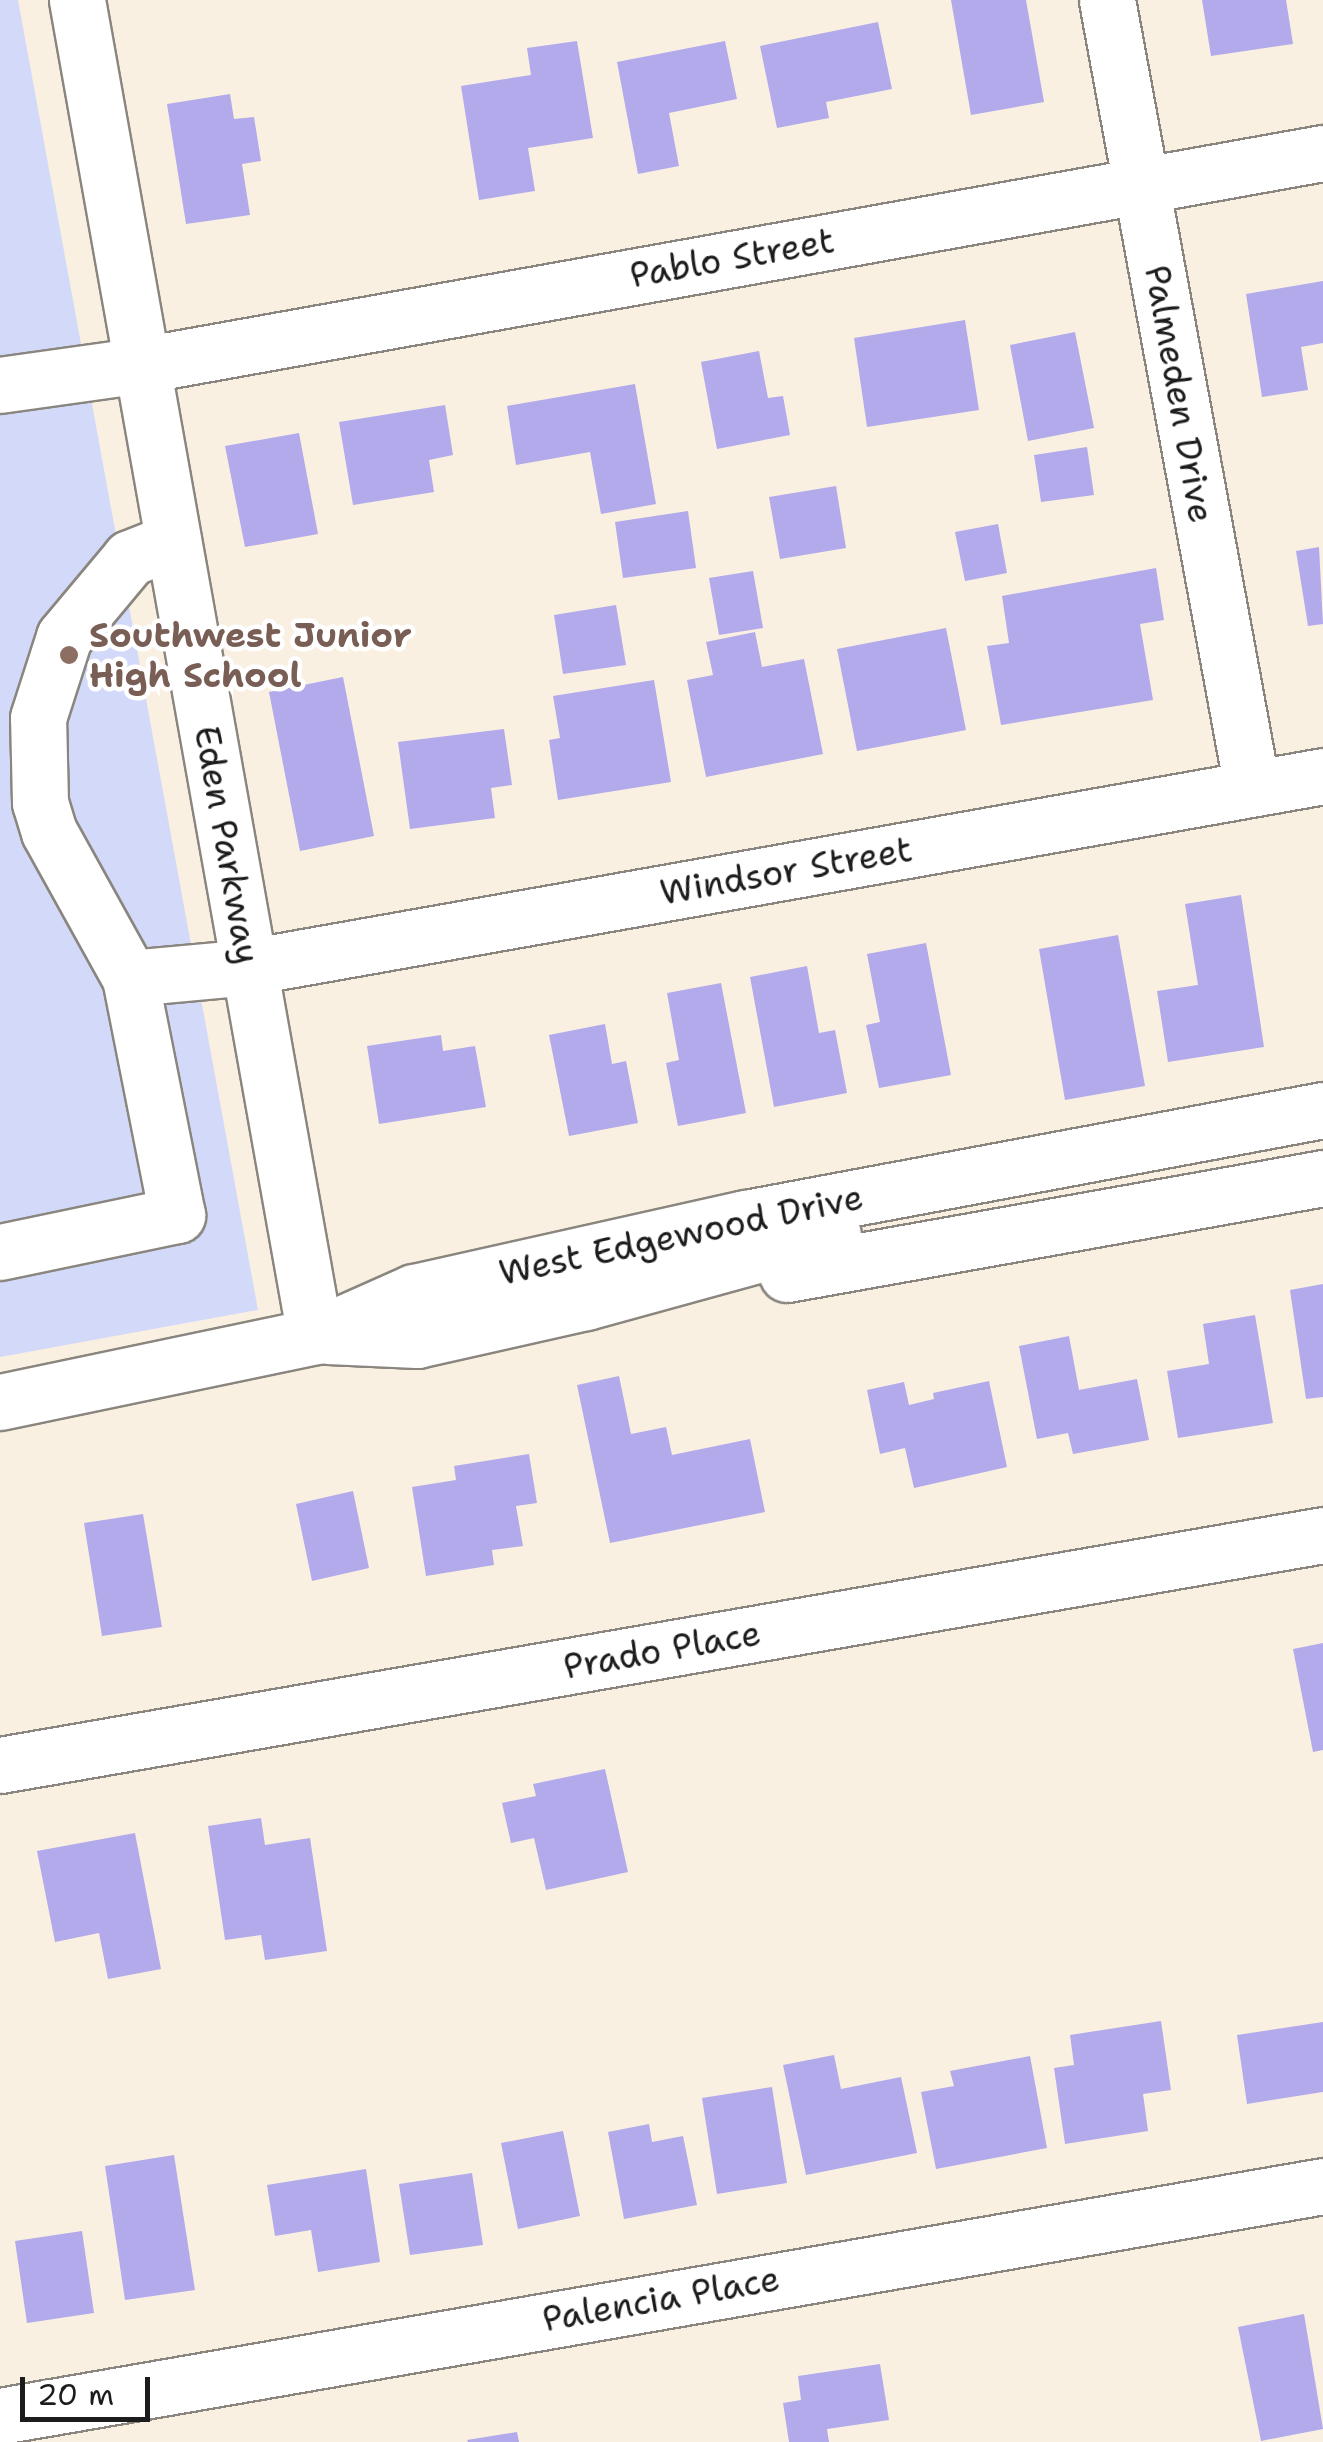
<!DOCTYPE html>
<style>
body{margin:0}
#map{position:relative;width:1323px;height:2442px;overflow:hidden;background:#f9f0e2;font-family:"Shantell Sans",sans-serif}
div>[style]{position:absolute}
.built>*{inset:0;background:#d3d9f9}
.building>*{inset:0;background:#b2aaea}
.roads{filter:drop-shadow(2px 0 #8a867f) drop-shadow(-2px 0 #8a867f) drop-shadow(0 2px #8a867f) drop-shadow(0 -2px #8a867f)}
.minor>*{height:55px;margin:-27.5px;padding:0 27.5px;transform-origin:27.5px;border-radius:27.5px;background:#fff}
.dots>*{width:28px;height:28px;translate:-50% -50%;box-sizing:border-box;border:5px solid #fff;border-radius:50%}
span{translate:-50% -50%;white-space:nowrap;text-align:center;line-height:1.15;-webkit-text-stroke:9px #fff;paint-order:stroke}
.street-label{font-size:35px;color:#1c1c1c}
.education-label{font-size:35px;color:#785e54;font-weight:700}
.left{translate:0 -50%;text-align:left}
.scale{position:absolute;left:20px;top:2377px;width:130px;height:45px;box-sizing:border-box;border:5px solid #1c1c1c;border-top:0;padding-left:12px;font-size:30px;line-height:35px;white-space:nowrap;color:#1c1c1c;-webkit-text-stroke:8px #fff;paint-order:stroke}
</style>
<div id="map">
<div class="built">
<div style="clip-path:polygon(0 0,18px 0,258px 1310px,0 1357px)"></div>
</div>
<div class="building">
<div style="clip-path:polygon(951px 0,1026px 0,1044px 102px,971px 115px)"></div>
<div style="clip-path:polygon(1202px 0,1286px 0,1293px 44px,1211px 56px)"></div>
<div style="clip-path:polygon(878px 22px,892px 89px,826px 102px,829px 118px,777px 128px,760px 46px)"></div>
<div style="clip-path:polygon(577px 41px,593px 138px,528px 148px,535px 191px,479px 200px,461px 86px,531px 75px,527px 48px)"></div>
<div style="clip-path:polygon(725px 41px,737px 99px,669px 113px,679px 166px,638px 174px,617px 62px)"></div>
<div style="clip-path:polygon(230px 94px,234px 119px,254px 117px,261px 161px,242px 164px,250px 215px,186px 224px,167px 104px)"></div>
<div style="clip-path:polygon(1323px 281px,1323px 343px,1301px 347px,1308px 390px,1262px 397px,1246px 294px)"></div>
<div style="clip-path:polygon(965px 320px,979px 410px,867px 427px,854px 338px)"></div>
<div style="clip-path:polygon(1075px 332px,1094px 428px,1028px 441px,1010px 345px)"></div>
<div style="clip-path:polygon(759px 351px,768px 398px,783px 396px,790px 435px,717px 449px,701px 362px)"></div>
<div style="clip-path:polygon(635px 384px,656px 504px,601px 514px,590px 452px,516px 465px,507px 406px)"></div>
<div style="clip-path:polygon(445px 405px,453px 455px,429px 460px,434px 492px,353px 505px,339px 422px)"></div>
<div style="clip-path:polygon(299px 433px,318px 534px,245px 547px,225px 446px)"></div>
<div style="clip-path:polygon(1087px 447px,1094px 495px,1041px 502px,1034px 455px)"></div>
<div style="clip-path:polygon(836px 486px,846px 548px,780px 559px,769px 497px)"></div>
<div style="clip-path:polygon(688px 511px,696px 568px,623px 578px,615px 522px)"></div>
<div style="clip-path:polygon(998px 524px,1007px 573px,965px 581px,955px 532px)"></div>
<div style="clip-path:polygon(1319px 547px,1323px 624px,1308px 626px,1296px 551px)"></div>
<div style="clip-path:polygon(1156px 568px,1164px 620px,1140px 624px,1153px 700px,1001px 725px,987px 646px,1009px 643px,1002px 596px)"></div>
<div style="clip-path:polygon(753px 571px,763px 628px,719px 635px,709px 578px)"></div>
<div style="clip-path:polygon(616px 605px,626px 665px,563px 674px,554px 615px)"></div>
<div style="clip-path:polygon(946px 628px,966px 730px,857px 751px,837px 649px)"></div>
<div style="clip-path:polygon(755px 632px,762px 667px,804px 659px,823px 754px,706px 777px,687px 680px,713px 675px,706px 642px)"></div>
<div style="clip-path:polygon(343px 677px,374px 836px,300px 851px,269px 692px)"></div>
<div style="clip-path:polygon(654px 680px,671px 782px,558px 800px,549px 740px,560px 738px,553px 696px)"></div>
<div style="clip-path:polygon(504px 729px,512px 785px,491px 788px,495px 818px,410px 829px,398px 742px)"></div>
<div style="clip-path:polygon(1241px 895px,1264px 1047px,1168px 1062px,1157px 991px,1198px 985px,1185px 904px)"></div>
<div style="clip-path:polygon(1118px 935px,1145px 1086px,1065px 1100px,1039px 949px)"></div>
<div style="clip-path:polygon(926px 943px,951px 1075px,879px 1088px,866px 1025px,880px 1022px,867px 954px)"></div>
<div style="clip-path:polygon(807px 966px,819px 1033px,835px 1030px,847px 1093px,774px 1107px,750px 977px)"></div>
<div style="clip-path:polygon(721px 983px,746px 1113px,678px 1126px,666px 1063px,679px 1060px,667px 993px)"></div>
<div style="clip-path:polygon(605px 1024px,612px 1064px,626px 1061px,638px 1123px,569px 1136px,549px 1035px)"></div>
<div style="clip-path:polygon(441px 1035px,443px 1051px,475px 1046px,486px 1107px,379px 1124px,367px 1046px)"></div>
<div style="clip-path:polygon(1323px 1284px,1323px 1397px,1306px 1399px,1290px 1290px)"></div>
<div style="clip-path:polygon(1255px 1315px,1273px 1423px,1178px 1438px,1167px 1371px,1209px 1364px,1203px 1324px)"></div>
<div style="clip-path:polygon(1069px 1336px,1079px 1390px,1137px 1379px,1149px 1440px,1073px 1454px,1068px 1433px,1037px 1439px,1019px 1346px)"></div>
<div style="clip-path:polygon(619px 1376px,631px 1434px,666px 1427px,672px 1455px,750px 1439px,765px 1512px,610px 1543px,577px 1385px)"></div>
<div style="clip-path:polygon(989px 1381px,1007px 1467px,914px 1488px,905px 1448px,880px 1454px,867px 1390px,904px 1382px,909px 1405px,934px 1399px,933px 1393px)"></div>
<div style="clip-path:polygon(529px 1454px,537px 1503px,516px 1506px,523px 1546px,492px 1550px,494px 1565px,426px 1576px,412px 1487px,456px 1480px,454px 1466px)"></div>
<div style="clip-path:polygon(353px 1491px,369px 1568px,312px 1581px,296px 1504px)"></div>
<div style="clip-path:polygon(143px 1514px,162px 1627px,102px 1636px,84px 1523px)"></div>
<div style="clip-path:polygon(1323px 1643px,1323px 1750px,1313px 1752px,1293px 1649px)"></div>
<div style="clip-path:polygon(605px 1769px,628px 1872px,546px 1890px,534px 1838px,511px 1843px,502px 1803px,536px 1796px,533px 1784px)"></div>
<div style="clip-path:polygon(261px 1818px,265px 1845px,310px 1838px,327px 1951px,265px 1960px,261px 1935px,225px 1940px,208px 1826px)"></div>
<div style="clip-path:polygon(135px 1833px,161px 1969px,108px 1979px,99px 1933px,55px 1942px,37px 1851px)"></div>
<div style="clip-path:polygon(1161px 2021px,1171px 2090px,1143px 2094px,1148px 2131px,1065px 2144px,1054px 2068px,1074px 2065px,1070px 2035px)"></div>
<div style="clip-path:polygon(1323px 2022px,1323px 2092px,1247px 2104px,1237px 2035px)"></div>
<div style="clip-path:polygon(834px 2055px,841px 2089px,901px 2077px,917px 2153px,806px 2175px,783px 2065px)"></div>
<div style="clip-path:polygon(1030px 2056px,1047px 2148px,936px 2169px,921px 2092px,954px 2086px,950px 2071px)"></div>
<div style="clip-path:polygon(772px 2087px,787px 2183px,717px 2194px,702px 2098px)"></div>
<div style="clip-path:polygon(649px 2124px,652px 2142px,683px 2136px,697px 2205px,624px 2219px,608px 2132px)"></div>
<div style="clip-path:polygon(563px 2131px,580px 2216px,518px 2229px,501px 2143px)"></div>
<div style="clip-path:polygon(174px 2155px,195px 2290px,125px 2300px,105px 2166px)"></div>
<div style="clip-path:polygon(366px 2169px,380px 2262px,318px 2272px,311px 2230px,275px 2236px,267px 2185px)"></div>
<div style="clip-path:polygon(472px 2173px,483px 2245px,410px 2255px,399px 2184px)"></div>
<div style="clip-path:polygon(82px 2231px,94px 2313px,27px 2323px,15px 2241px)"></div>
<div style="clip-path:polygon(1304px 2314px,1323px 2429px,1261px 2441px,1238px 2327px)"></div>
<div style="clip-path:polygon(880px 2364px,889px 2420px,827px 2429px,829px 2442px,789px 2442px,783px 2403px,801px 2400px,798px 2376px)"></div>
<div style="clip-path:polygon(517px 2432px,519px 2442px,468px 2442px,467px 2440px)"></div>
</div>
<div class="roads">
<div class="minor">
<div style="left:77px;top:0;width:1357px;rotate:79.9deg"></div>
<div style="left:1107px;top:0;width:801px;rotate:79.57deg"></div>
<div style="left:0;top:385px;width:143px;rotate:-8deg"></div>
<div style="left:142px;top:365px;width:1200px;rotate:-10.18deg"></div>
<div style="left:130px;top:978px;width:119px;rotate:-5.3deg"></div>
<div style="left:248px;top:967px;width:1092px;rotate:-10.07deg"></div>
<div style="left:0;top:1252px;width:181px;rotate:-11.8deg"></div>
<div style="left:177px;top:1215px;width:242px;rotate:-101.2deg"></div>
<div style="left:130px;top:978px;width:167px;rotate:-119deg"></div>
<div style="left:49px;top:832px;width:30px;rotate:-107deg"></div>
<div style="left:40px;top:803px;width:85px;rotate:-91.3deg"></div>
<div style="left:38px;top:718px;width:85px;rotate:-72.2deg"></div>
<div style="left:64px;top:637px;width:103px;rotate:-50.1deg"></div>
<div style="left:130px;top:558px;width:46px;rotate:-21.6deg"></div>
<div style="left:787px;top:1274px;width:545px;rotate:-10.15deg"></div>
<div style="left:328px;top:1336px;width:89px;rotate:2.6deg"></div>
<div style="left:417px;top:1340px;width:173px;rotate:-12.7deg"></div>
<div style="left:586px;top:1302px;width:256px;rotate:-15.4deg"></div>
<div style="left:0;top:1402px;width:322px;rotate:-11.8deg"></div>
<div style="left:315px;top:1336px;width:108px;rotate:-24deg"></div>
<div style="left:414px;top:1292px;width:340px;rotate:-12.6deg"></div>
<div style="left:746px;top:1218px;width:587px;rotate:-10.6deg"></div>
<div style="left:0;top:1765px;width:1343px;rotate:-9.86deg"></div>
<div style="left:0;top:2416px;width:1343px;rotate:-9.86deg"></div>
</div>
</div>
<div class="dots">
<div style="left:69px;top:655px;background:#8d6e63"></div>
</div>
<div class="street-label">
<span style="left:732px;top:258px;rotate:-10deg">Pablo Street</span>
<span style="left:1179px;top:394px;rotate:80deg">Palmeden Drive</span>
<span style="left:227px;top:845px;rotate:80deg">Eden Parkway</span>
<span style="left:786px;top:871px;rotate:-10deg">Windsor Street</span>
<span style="left:681px;top:1235px;rotate:-12deg">West Edgewood Drive</span>
<span style="left:662px;top:1650px;rotate:-10deg">Prado Place</span>
<span style="left:661px;top:2299px;rotate:-10deg">Palencia Place</span>
</div>
<div class="education-label">
<span class="left" style="left:89px;top:655px">Southwest Junior<br>High School</span>
</div>
<div class="scale">20 m</div>
</div>
